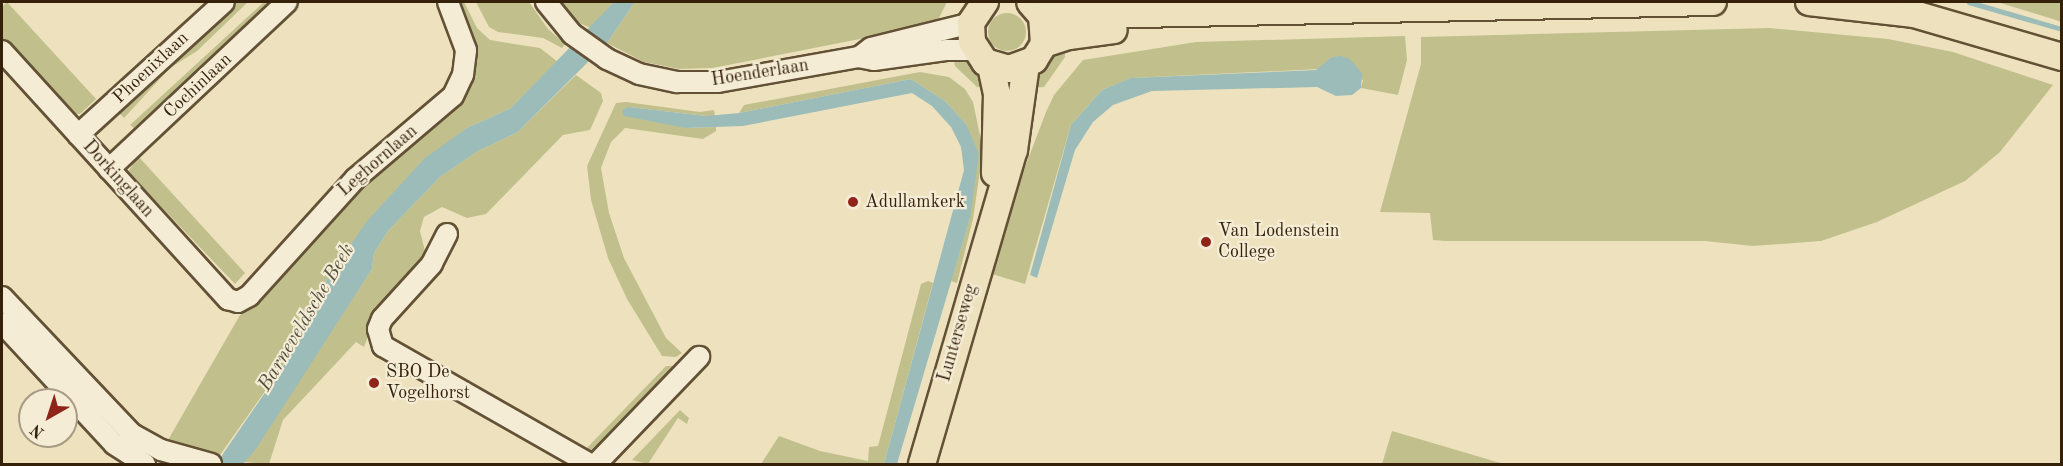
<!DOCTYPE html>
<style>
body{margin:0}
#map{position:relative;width:2063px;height:466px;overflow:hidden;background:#eee2be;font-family:"Old Standard TT",serif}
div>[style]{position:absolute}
.green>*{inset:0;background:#c1c08c}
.round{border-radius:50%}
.water>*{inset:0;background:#9bbcb8}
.stream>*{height:4.5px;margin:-2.25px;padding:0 2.25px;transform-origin:2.25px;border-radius:2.25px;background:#9bbcb8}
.roads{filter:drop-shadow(2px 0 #635136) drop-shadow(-2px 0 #635136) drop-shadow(0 2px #635136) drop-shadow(0 -2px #635136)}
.minor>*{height:20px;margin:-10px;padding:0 10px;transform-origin:10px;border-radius:10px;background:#f4ecd5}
.major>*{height:26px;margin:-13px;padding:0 13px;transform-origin:13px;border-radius:13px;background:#eee2be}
.dots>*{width:16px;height:16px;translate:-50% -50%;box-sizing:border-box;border:3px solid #f4ecd5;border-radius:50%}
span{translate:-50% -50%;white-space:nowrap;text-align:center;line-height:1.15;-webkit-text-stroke:4.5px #f4ecd5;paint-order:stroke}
.street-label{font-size:18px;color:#352109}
.poi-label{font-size:18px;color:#352109}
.left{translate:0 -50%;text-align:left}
.water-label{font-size:20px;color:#54503e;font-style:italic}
.frame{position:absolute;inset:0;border:3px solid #352109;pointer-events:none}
.north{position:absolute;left:18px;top:388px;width:60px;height:60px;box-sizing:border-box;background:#f4ecd5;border:2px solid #a89b83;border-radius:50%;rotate:219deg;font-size:16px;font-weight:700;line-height:24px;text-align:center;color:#352109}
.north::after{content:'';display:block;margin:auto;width:21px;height:27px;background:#8f2418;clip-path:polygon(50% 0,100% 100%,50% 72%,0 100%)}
</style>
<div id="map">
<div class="green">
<div style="clip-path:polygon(7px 2px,96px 99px,80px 114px,72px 114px,2px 39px,2px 7px)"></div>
<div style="clip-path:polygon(233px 2px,248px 2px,197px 51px,170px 68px,124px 118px,115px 109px,124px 101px,130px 105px)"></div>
<div style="clip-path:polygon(264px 2px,269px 2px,134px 128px,130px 125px)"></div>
<div style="clip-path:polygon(456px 2px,464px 2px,477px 28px,490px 40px,540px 48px,558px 62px,511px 108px,467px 128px,327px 279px,297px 346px,220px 455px,168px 440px,240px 315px,359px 193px,458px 104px,475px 65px,474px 48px)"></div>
<div style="clip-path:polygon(476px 2px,529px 2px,548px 29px,565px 44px,562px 48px,543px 38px,498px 32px,489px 27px)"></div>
<div style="clip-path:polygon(560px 2px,614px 2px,591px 28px,579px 23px)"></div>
<div style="clip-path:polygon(635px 2px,947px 2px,936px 24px,713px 68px,679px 69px,644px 62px,607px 43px)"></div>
<div style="clip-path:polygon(1997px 2px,2061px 2px,2061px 22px,2053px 19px)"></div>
<div class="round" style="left:988px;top:13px;width:38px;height:38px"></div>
<div style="clip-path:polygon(1769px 28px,1888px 39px,1953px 52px,2053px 85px,2000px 152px,1965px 181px,1877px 222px,1821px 241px,1753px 246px,1705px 241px,1445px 241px,1433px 240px,1430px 213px,1380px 212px,1421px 64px,1421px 37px)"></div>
<div style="clip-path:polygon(1405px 36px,1407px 60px,1398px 95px,1361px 88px,1363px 80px,1321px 69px,1132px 78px,1102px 90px,1071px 125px,1025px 284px,992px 274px,1014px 196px,1046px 112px,1054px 95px,1083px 60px,1196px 42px)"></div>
<div style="clip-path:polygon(1064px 43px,1065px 57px,1044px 87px,1027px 88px,1028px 79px)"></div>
<div style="clip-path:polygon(953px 55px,975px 63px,990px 88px,977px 87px,955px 66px)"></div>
<div style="clip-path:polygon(920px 72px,949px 77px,965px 89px,973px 102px,983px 150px,973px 219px,957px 283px,951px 281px,970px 218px,966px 124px,945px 101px,911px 79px,739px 113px,744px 105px)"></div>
<div style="clip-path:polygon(576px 75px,601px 93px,603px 101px,590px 130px,563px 135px,486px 214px,467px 218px,442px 207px,424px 217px,420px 231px,426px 255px,419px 270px,415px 267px,373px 312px,376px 315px,364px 347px,356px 342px,283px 420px,269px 464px,244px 462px,372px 269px,374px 253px,388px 231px,440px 177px,478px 151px,518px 132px)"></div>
<div style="clip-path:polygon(626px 102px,700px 112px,714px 110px,715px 116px,706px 116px,629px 107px,686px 128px,716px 127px,716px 131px,703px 139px,625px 128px,611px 142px,601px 168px,609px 213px,624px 258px,666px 338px,682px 353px,676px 357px,662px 356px,627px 299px,608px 258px,591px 200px,587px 166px,616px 103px)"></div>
<div style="clip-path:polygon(138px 156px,245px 273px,235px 284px,128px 172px)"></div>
<div style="clip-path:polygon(928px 281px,933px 283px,884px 464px,761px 464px,779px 436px,820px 451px,868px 461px,869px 447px,878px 446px,921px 284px)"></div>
<div style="clip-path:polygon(666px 366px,681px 366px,596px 455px,583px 452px)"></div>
<div style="clip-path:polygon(680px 410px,689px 418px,687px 424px,678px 418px,648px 464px,632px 460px)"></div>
<div style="clip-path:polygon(1392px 431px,1504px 464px,1382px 464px)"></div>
</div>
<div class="water">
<div style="clip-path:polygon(614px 2px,635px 2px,607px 43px,518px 132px,478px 151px,440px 177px,388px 231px,374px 253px,372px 269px,256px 449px,243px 464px,216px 464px,297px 346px,327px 279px,367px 221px,425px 158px,467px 128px,511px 108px)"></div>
<div style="clip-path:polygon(1341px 56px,1350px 59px,1362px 73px,1361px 88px,1352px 95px,1336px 96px,1317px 87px,1152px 91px,1113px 105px,1093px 122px,1075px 150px,1037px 278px,1030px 275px,1071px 125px,1102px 90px,1131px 78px,1316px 70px,1332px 57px)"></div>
<div style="clip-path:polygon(911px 79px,945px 101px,966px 124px,979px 154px,970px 218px,897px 464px,884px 464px,964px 170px,961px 147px,951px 127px,932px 106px,912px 93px,743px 126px,686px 128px,624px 116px,622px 110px,629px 107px,706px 116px,739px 113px)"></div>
</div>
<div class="stream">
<div style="left:1969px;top:2px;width:97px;rotate:16.2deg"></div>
</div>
<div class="roads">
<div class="minor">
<div style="left:546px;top:2px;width:41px;rotate:50.9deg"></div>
<div style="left:572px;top:34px;width:43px;rotate:35.5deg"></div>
<div style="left:607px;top:59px;width:35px;rotate:25deg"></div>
<div style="left:639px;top:74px;width:39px;rotate:12deg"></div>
<div style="left:677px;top:82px;width:41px"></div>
<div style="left:718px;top:82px;width:142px;rotate:-10.1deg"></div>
<div style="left:858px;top:57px;width:16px;rotate:11deg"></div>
<div style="left:874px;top:60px;width:74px;rotate:-7.8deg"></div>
<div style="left:947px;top:50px;width:28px"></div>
<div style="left:2px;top:51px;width:336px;rotate:47.7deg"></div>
<div style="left:228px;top:299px;width:10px;rotate:17deg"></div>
<div style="left:238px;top:302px;width:13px;rotate:-29deg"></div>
<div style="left:249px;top:296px;width:158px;rotate:-47.8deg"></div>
<div style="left:355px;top:179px;width:128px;rotate:-40.3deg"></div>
<div style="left:453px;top:96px;width:23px;rotate:-65deg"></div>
<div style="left:463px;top:75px;width:25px;rotate:-83deg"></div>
<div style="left:466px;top:50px;width:51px;rotate:-110.6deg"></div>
<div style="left:862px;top:55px;width:11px;rotate:-38deg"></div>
<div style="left:871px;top:48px;width:103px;rotate:-14deg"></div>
<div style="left:78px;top:135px;width:197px;rotate:-42.3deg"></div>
<div style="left:109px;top:169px;width:244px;rotate:-43.2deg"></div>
<div style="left:447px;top:234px;width:34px;rotate:117deg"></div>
<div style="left:432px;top:264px;width:74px;rotate:132.3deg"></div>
<div style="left:382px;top:319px;width:11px;rotate:112deg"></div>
<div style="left:378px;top:329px;width:18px;rotate:74deg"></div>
<div style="left:383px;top:346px;width:238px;rotate:29.7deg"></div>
<div style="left:2px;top:297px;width:189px;rotate:46.5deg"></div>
<div style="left:132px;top:434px;width:33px;rotate:29deg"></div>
<div style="left:161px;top:450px;width:52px;rotate:15.6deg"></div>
<div style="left:2px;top:323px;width:165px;rotate:47.2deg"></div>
<div style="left:114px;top:444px;width:37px;rotate:33deg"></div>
<div style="left:596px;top:464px;width:149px;rotate:-46.1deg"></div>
</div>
<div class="major">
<div style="left:985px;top:2px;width:25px;rotate:124deg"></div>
<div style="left:971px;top:23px;width:19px;rotate:87deg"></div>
<div style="left:972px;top:42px;width:24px;rotate:57deg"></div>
<div style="left:985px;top:62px;width:25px;rotate:16deg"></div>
<div style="left:1009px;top:69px;width:27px;rotate:-20deg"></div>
<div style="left:1034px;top:60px;width:19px;rotate:-58deg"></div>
<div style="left:1044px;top:44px;width:28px;rotate:-94deg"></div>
<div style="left:1042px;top:16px;width:18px;rotate:-131deg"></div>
<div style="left:1809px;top:2px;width:106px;rotate:6.5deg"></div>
<div style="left:1914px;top:14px;width:154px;rotate:16.2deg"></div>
<div style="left:1042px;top:16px;width:671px;rotate:-1.2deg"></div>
<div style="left:1044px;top:44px;width:26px;rotate:-18deg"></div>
<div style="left:1069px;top:36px;width:45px;rotate:-7.6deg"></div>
<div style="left:991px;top:66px;width:29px;rotate:78deg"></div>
<div style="left:997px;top:94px;width:79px;rotate:91.5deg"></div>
<div style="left:922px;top:464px;width:327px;rotate:-73.7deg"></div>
<div style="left:1014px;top:150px;width:86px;rotate:-82deg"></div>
</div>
</div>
<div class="dots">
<div style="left:853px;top:202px;background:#8f2418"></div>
<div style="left:1206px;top:242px;background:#8f2418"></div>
<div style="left:374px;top:383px;background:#8f2418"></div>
</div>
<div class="street-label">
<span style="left:151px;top:68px;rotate:-43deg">Phoenixlaan</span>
<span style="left:760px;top:73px;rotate:-9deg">Hoenderlaan</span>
<span style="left:198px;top:86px;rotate:-43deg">Cochinlaan</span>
<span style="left:378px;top:161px;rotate:-41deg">Leghornlaan</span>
<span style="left:118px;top:179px;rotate:48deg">Dorkinglaan</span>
<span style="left:958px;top:333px;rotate:-74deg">Lunterseweg</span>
</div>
<div class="poi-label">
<span class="left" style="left:865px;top:202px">Adullamkerk</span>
<span class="left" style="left:1218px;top:242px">Van Lodenstein<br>College</span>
<span class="left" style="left:386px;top:383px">SBO De<br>Vogelhorst</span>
</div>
<div class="water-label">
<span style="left:307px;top:318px;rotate:-59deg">Barneveldsche Beek</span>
</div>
<div class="frame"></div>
<div class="north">N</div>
</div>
